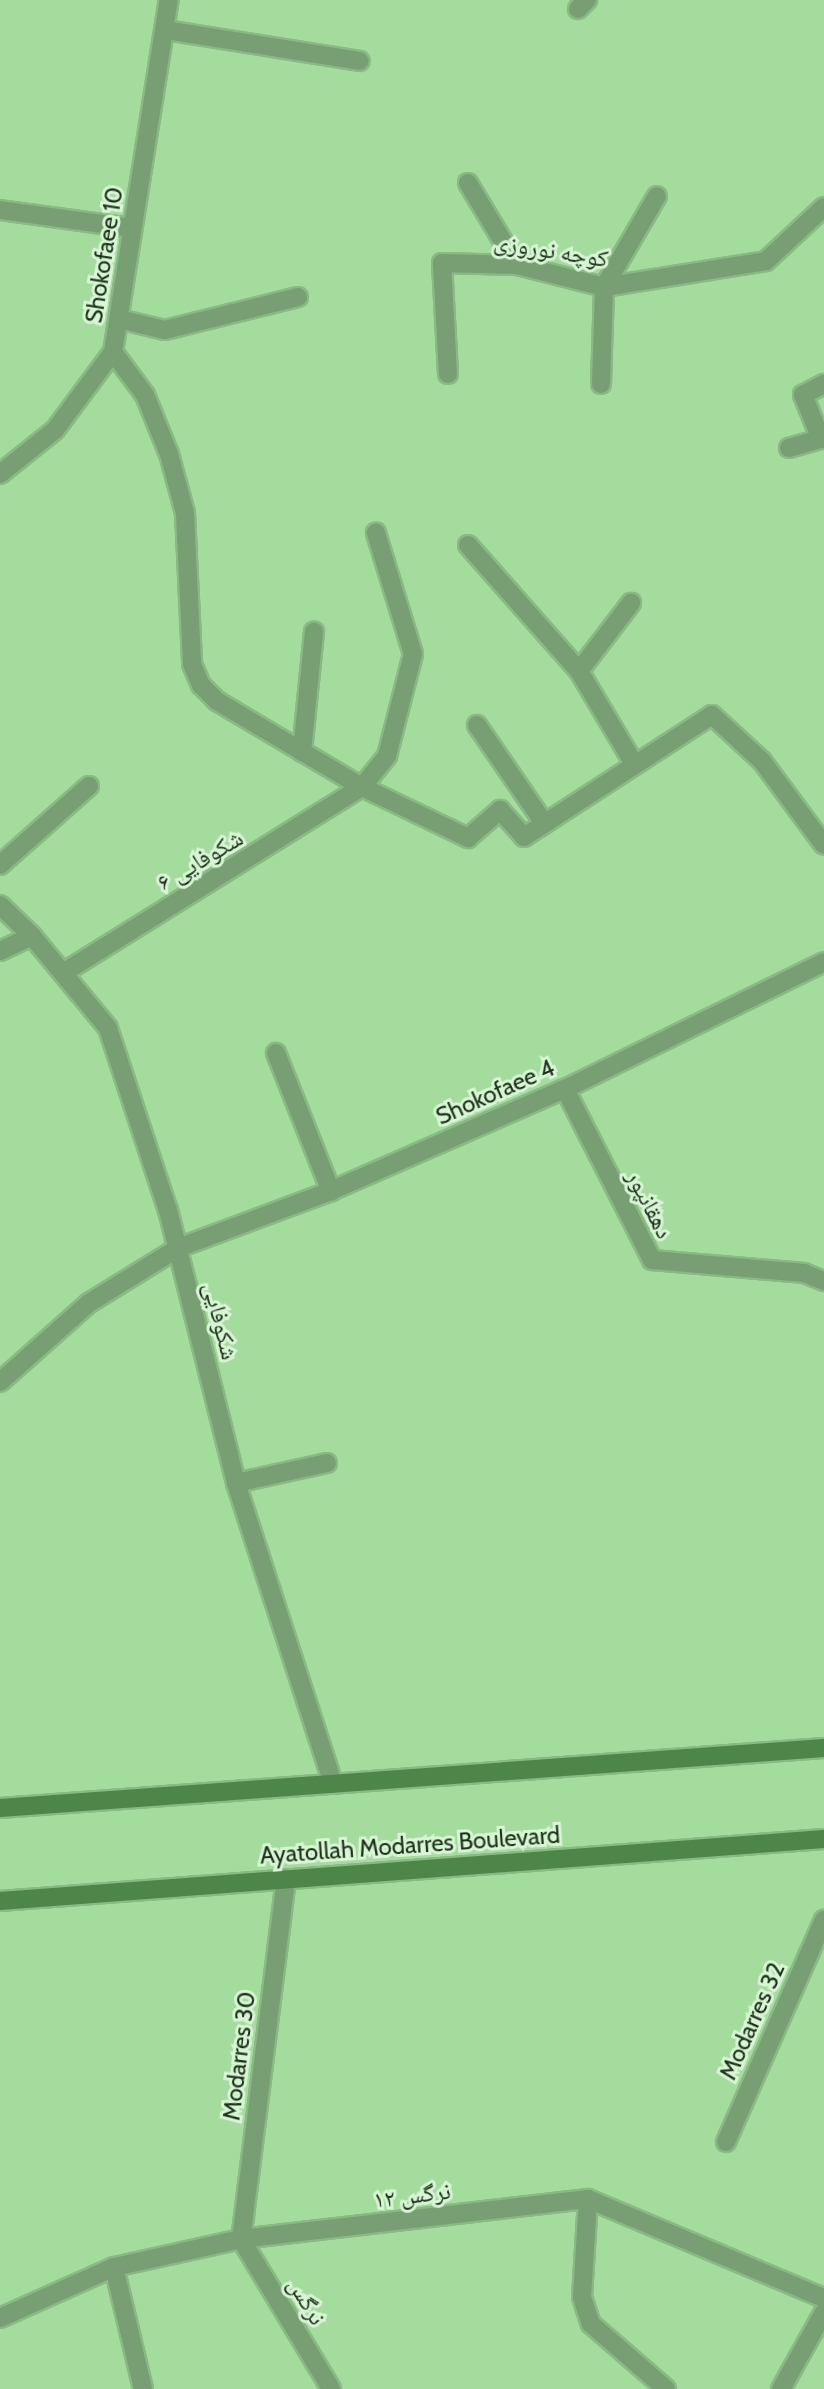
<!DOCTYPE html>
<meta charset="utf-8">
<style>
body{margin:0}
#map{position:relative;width:824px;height:2389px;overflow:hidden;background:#a4dc9e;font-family:Cabin,"Noto Naskh Arabic",sans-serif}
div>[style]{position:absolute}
.roads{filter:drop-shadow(2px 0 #89ba83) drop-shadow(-2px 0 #89ba83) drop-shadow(0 2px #89ba83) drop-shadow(0 -2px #89ba83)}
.service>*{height:18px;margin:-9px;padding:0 9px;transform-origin:9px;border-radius:9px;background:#789e74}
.minor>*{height:18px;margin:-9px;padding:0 9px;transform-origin:9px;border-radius:9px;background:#789e74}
.secondary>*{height:18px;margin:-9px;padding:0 9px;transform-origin:9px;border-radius:9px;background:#4d8648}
span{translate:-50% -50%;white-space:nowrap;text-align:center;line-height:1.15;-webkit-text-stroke:6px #d8f5d5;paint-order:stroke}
.street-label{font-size:24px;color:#1b3119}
</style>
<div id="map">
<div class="roads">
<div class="service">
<div style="left:578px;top:9px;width:13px;rotate:-45deg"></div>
<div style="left:166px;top:30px;width:196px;rotate:9.1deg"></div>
<div style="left:468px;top:183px;width:96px;rotate:59.1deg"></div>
<div style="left:0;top:210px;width:133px;rotate:7.8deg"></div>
<div style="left:119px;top:319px;width:47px;rotate:13.4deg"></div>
<div style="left:165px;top:330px;width:137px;rotate:-13.9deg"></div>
<div style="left:448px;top:374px;width:111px;rotate:-93.1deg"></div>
<div style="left:442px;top:263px;width:75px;rotate:1.5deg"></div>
<div style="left:517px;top:265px;width:90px;rotate:14.2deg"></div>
<div style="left:604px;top:287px;width:164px;rotate:-9.1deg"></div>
<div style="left:766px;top:261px;width:79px;rotate:-43deg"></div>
<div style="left:601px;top:384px;width:97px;rotate:-88.2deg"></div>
<div style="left:604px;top:287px;width:105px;rotate:-59.8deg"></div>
<div style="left:789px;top:448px;width:33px;rotate:-16deg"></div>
<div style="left:821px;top:439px;width:48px;rotate:-112.2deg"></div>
<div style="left:803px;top:395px;width:24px;rotate:-28deg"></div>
<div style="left:468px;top:545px;width:168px;rotate:48.6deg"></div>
<div style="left:579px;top:671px;width:86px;rotate:-52.6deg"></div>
<div style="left:477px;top:725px;width:119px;rotate:55.6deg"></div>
<div style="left:302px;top:752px;width:121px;rotate:-84.3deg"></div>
<div style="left:362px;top:787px;width:40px;rotate:-51deg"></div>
<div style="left:387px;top:756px;width:105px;rotate:-75.7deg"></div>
<div style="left:413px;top:654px;width:127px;rotate:-107deg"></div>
<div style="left:0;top:865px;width:119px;rotate:-41.6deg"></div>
<div style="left:276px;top:1053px;width:149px;rotate:68.3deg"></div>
<div style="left:565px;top:1089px;width:192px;rotate:63deg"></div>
<div style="left:652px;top:1260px;width:153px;rotate:4.9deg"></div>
<div style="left:804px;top:1273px;width:22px;rotate:22deg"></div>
<div style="left:726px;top:2142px;width:243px;rotate:-66.2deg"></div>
</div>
<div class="minor">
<div style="left:113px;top:352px;width:54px;rotate:53.3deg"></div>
<div style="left:145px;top:395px;width:64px;rotate:67.9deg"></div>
<div style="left:169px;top:454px;width:61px;rotate:74.8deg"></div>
<div style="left:185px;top:513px;width:151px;rotate:87.3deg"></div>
<div style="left:192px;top:664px;width:23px;rotate:67deg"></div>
<div style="left:201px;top:685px;width:23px;rotate:45deg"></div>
<div style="left:217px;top:701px;width:169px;rotate:30.7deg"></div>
<div style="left:362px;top:787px;width:118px;rotate:25.7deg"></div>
<div style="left:468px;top:838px;width:43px;rotate:-41.2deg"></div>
<div style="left:500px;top:810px;width:36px;rotate:48deg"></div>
<div style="left:524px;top:837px;width:224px;rotate:-33deg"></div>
<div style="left:712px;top:715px;width:68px;rotate:42.6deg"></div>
<div style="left:762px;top:761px;width:104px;rotate:53.6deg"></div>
<div style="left:0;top:474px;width:70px;rotate:-38.7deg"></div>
<div style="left:55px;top:430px;width:97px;rotate:-53.4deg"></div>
<div style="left:113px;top:352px;width:356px;rotate:-81deg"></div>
<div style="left:579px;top:671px;width:106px;rotate:59.3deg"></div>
<div style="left:0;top:905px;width:45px;rotate:44.1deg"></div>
<div style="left:32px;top:936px;width:119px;rotate:50.4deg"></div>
<div style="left:108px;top:1028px;width:192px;rotate:71.8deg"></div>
<div style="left:168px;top:1210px;width:281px;rotate:76deg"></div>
<div style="left:236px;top:1483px;width:316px;rotate:72.1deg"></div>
<div style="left:0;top:951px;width:35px;rotate:-25deg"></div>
<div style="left:63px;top:973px;width:352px;rotate:-31.9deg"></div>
<div style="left:0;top:1382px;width:119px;rotate:-41.6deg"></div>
<div style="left:89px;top:1303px;width:105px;rotate:-31.7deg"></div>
<div style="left:178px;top:1248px;width:163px;rotate:-20.4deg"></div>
<div style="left:331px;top:1191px;width:255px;rotate:-23.6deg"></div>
<div style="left:565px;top:1089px;width:288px;rotate:-26.1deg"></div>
<div style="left:236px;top:1483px;width:93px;rotate:-12.4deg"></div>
<div style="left:286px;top:1879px;width:363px;rotate:97.1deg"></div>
<div style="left:241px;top:2239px;width:175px;rotate:59deg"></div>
<div style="left:588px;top:2199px;width:98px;rotate:93.5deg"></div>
<div style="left:582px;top:2297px;width:28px;rotate:72deg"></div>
<div style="left:591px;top:2324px;width:99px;rotate:40.9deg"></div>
<div style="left:114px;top:2267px;width:125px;rotate:76.6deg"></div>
<div style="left:0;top:2318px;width:125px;rotate:-24.1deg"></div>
<div style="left:114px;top:2267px;width:130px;rotate:-12.4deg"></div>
<div style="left:241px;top:2239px;width:349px;rotate:-6.6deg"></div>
<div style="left:588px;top:2199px;width:256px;rotate:22.8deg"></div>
<div style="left:781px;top:2389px;width:88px;rotate:-60.8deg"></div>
</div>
<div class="secondary">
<div style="left:0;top:1808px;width:826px;rotate:-4.16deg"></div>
<div style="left:0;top:1901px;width:826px;rotate:-4.3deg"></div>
</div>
</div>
<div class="street-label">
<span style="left:551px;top:250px;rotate:9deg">کوچه نوروزی</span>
<span style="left:104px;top:255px;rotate:-81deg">Shokofaee 10</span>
<span style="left:200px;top:860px;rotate:-31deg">شکوفایی ۶</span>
<span style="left:495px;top:1092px;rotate:-24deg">Shokofaee 4</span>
<span style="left:650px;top:1204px;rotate:63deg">دهقانپور</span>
<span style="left:221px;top:1321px;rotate:76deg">شکوفایی</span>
<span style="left:410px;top:1845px;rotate:-4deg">Ayatollah Modarres Boulevard</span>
<span style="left:752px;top:2021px;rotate:-66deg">Modarres 32</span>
<span style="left:239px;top:2056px;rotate:-83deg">Modarres 30</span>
<span style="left:412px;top:2195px;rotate:-7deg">نرگس ۱۲</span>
<span style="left:307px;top:2301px;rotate:59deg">نرگس</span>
</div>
</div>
